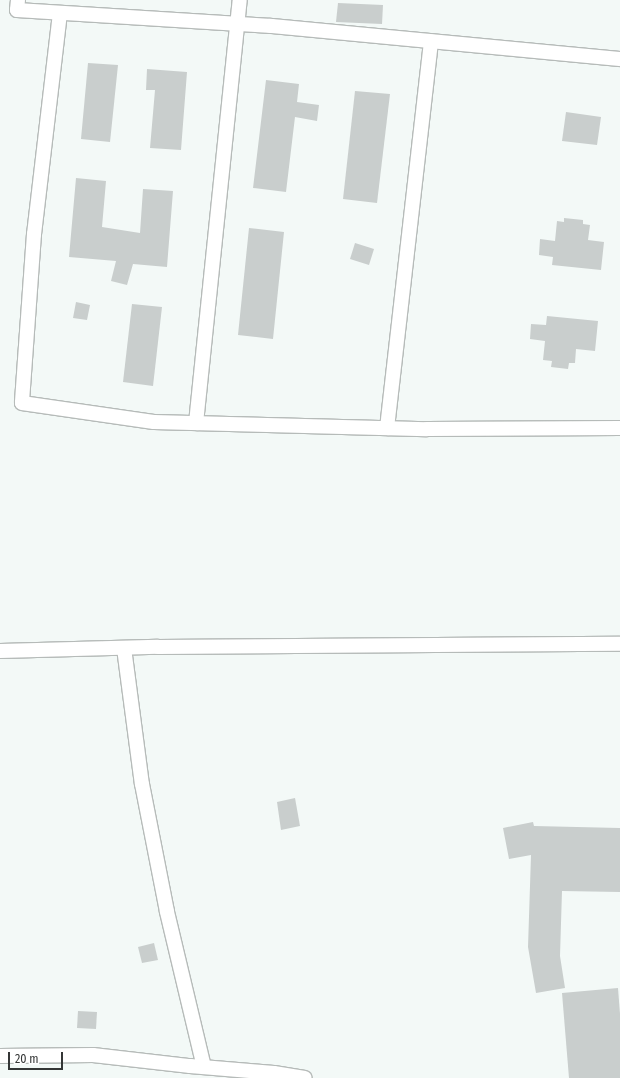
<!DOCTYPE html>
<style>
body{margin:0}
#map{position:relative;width:620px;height:1078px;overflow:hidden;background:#f3f9f7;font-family:"Fira Sans Condensed",sans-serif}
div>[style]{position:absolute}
.building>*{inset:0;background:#c9cecd}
.roads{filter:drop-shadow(1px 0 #b6bbb9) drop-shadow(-1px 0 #b6bbb9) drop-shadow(0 1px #b6bbb9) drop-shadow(0 -1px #b6bbb9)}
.street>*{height:14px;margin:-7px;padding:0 7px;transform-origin:7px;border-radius:7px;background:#fff}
span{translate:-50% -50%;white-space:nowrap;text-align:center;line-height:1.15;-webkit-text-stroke:3.5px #fff;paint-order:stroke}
.scale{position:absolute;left:8px;top:1052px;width:55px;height:18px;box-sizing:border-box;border:2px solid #343636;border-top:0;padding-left:5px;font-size:12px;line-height:14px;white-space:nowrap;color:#343636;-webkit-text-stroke:3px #fff;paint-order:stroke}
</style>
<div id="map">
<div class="building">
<div style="clip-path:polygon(338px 3px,383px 5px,382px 24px,336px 22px)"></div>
<div style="clip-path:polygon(88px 63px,118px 65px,110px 142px,81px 139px)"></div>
<div style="clip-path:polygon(147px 69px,187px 72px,181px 150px,150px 148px,155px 90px,146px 90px)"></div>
<div style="clip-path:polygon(266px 80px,299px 84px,297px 102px,319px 105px,317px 121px,295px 117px,286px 192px,253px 188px)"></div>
<div style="clip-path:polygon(355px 91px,390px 94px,377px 203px,343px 199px)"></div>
<div style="clip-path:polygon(566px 112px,601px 117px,597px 145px,562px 141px)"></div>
<div style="clip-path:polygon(76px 178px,106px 181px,102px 227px,140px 233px,143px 189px,173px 191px,167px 267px,133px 264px,127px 285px,111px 281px,116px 261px,69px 257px)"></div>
<div style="clip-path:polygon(564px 218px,583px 220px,583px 224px,590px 225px,588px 240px,604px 242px,601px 270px,552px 265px,553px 257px,539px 255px,540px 239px,555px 241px,557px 221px,564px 222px)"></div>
<div style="clip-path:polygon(249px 228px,284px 232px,273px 339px,238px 335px)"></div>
<div style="clip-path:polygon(355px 243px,374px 249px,369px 265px,350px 259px)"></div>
<div style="clip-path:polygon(76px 302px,90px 305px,87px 320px,73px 318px)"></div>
<div style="clip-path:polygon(132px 304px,162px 307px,153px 386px,123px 382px)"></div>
<div style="clip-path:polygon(547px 316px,598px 321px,595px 351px,576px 349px,575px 363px,569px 363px,568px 369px,551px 367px,552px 361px,543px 360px,545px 341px,530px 339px,531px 324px,546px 325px)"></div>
<div style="clip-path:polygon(295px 798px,300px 826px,281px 830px,277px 802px)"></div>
<div style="clip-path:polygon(533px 822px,534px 826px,620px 828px,620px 892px,562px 891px,560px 956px,565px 988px,536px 993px,528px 947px,531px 855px,509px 859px,503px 828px)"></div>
<div style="clip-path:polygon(154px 943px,158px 960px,142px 963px,138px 947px)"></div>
<div style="clip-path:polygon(618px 988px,620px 1014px,620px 1078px,569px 1078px,562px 993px)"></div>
<div style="clip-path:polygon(78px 1011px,97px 1012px,96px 1029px,77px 1028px)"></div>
</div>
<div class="roads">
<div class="street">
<div style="left:18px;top:0;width:10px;rotate:96deg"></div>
<div style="left:17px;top:10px;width:255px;rotate:3.6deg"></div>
<div style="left:271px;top:26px;width:351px;rotate:5.4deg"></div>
<div style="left:60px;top:13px;width:223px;rotate:96.7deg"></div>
<div style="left:34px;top:234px;width:169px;rotate:94.1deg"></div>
<div style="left:22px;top:403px;width:133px;rotate:8.2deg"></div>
<div style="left:154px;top:422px;width:273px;rotate:1.5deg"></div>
<div style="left:427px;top:429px;width:193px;rotate:-0.3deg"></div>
<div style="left:196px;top:423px;width:425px;rotate:-84.1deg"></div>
<div style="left:387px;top:428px;width:389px;rotate:-83.5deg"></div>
<div style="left:124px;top:648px;width:137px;rotate:82.5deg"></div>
<div style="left:142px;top:784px;width:130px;rotate:78.9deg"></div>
<div style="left:167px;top:912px;width:159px;rotate:76.6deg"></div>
<div style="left:0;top:651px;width:158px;rotate:-1.5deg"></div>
<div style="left:158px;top:647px;width:462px;rotate:-0.4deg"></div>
<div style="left:0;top:1056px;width:93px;rotate:-0.6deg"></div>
<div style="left:93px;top:1055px;width:98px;rotate:6.5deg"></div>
<div style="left:190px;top:1066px;width:84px;rotate:4.8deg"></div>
<div style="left:274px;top:1073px;width:31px;rotate:9deg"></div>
</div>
</div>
<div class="scale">20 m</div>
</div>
